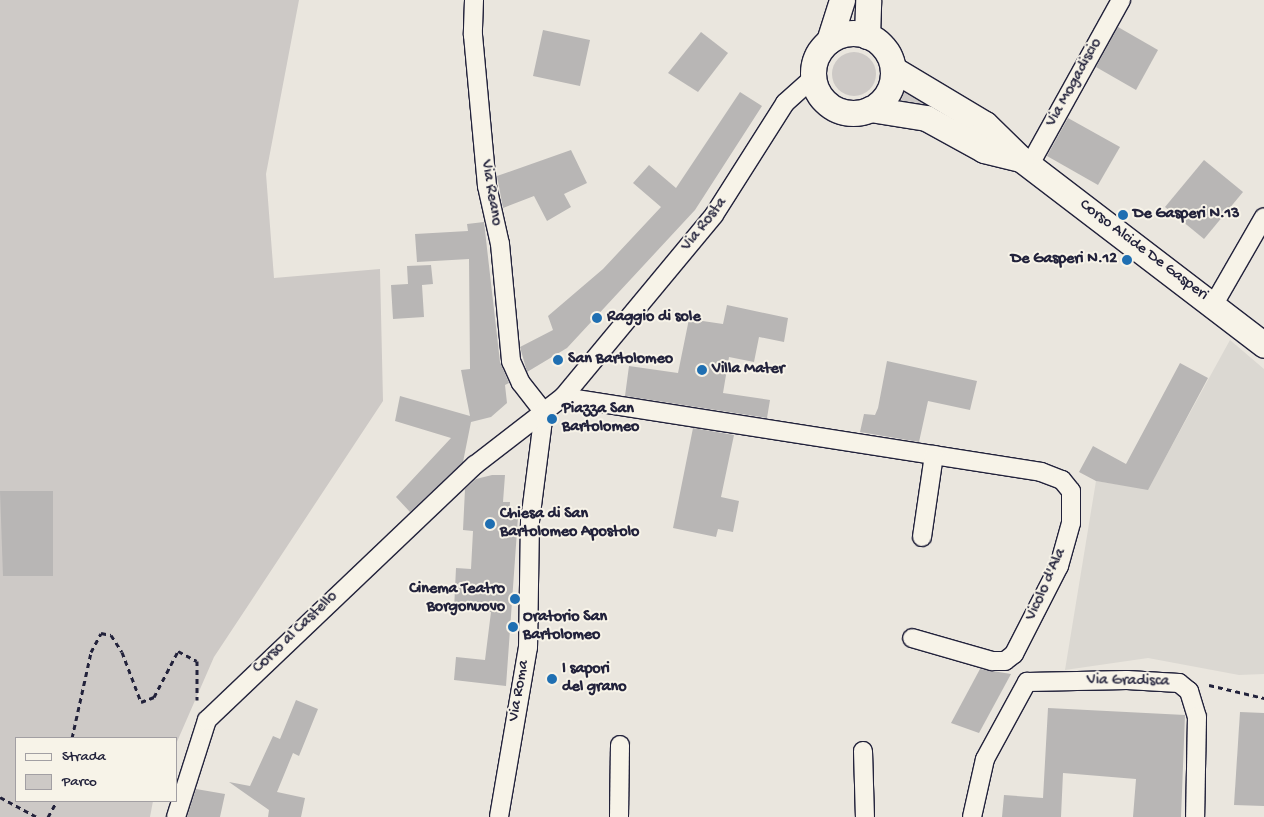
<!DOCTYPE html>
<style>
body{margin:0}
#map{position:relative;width:1264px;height:817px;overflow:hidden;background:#eae6de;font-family:"Gochi Hand",sans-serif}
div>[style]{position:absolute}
.built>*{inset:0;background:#dbd8d2}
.green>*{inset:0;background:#cdc9c6}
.round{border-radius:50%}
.building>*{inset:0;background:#b8b6b5}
.path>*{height:3px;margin-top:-1.5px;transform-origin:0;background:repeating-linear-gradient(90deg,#22223b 0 5px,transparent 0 9px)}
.roads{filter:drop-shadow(1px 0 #22223b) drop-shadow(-1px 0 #22223b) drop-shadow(0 1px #22223b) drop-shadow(0 -1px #22223b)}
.street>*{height:18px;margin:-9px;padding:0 9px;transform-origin:9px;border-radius:9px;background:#f7f3e8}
.secondary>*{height:25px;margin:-12.5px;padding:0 12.5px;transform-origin:12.5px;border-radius:12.5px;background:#f7f3e8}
.secondary>.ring{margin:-12.5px;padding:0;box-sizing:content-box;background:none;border:25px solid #f7f3e8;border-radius:50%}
.dots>*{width:14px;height:14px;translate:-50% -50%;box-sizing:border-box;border:2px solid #f7f3e8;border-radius:50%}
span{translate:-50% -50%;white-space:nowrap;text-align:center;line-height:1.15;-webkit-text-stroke:4px #f7f3e8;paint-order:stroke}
.street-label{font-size:16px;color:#22223b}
.poi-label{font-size:16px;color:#22223b;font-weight:700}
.left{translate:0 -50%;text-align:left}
.right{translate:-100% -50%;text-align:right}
.legend{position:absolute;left:15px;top:737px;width:162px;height:65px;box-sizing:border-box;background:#f7f3e8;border:1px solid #a29fa3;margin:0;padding:6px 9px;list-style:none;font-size:15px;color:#22223b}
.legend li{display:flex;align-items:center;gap:10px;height:25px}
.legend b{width:25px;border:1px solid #a29fa3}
</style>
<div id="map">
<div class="built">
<div style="clip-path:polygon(1230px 340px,1264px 369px,1264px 674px,1239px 675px,1148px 658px,1065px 670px,1096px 481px,1148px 489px)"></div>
</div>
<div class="green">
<div style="clip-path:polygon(0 0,299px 0,266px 174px,274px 278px,380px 269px,383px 401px,214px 657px,176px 744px,176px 738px,16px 738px,16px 801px,153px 801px,150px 817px,0 817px)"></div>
<div class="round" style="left:832px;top:52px;width:44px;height:44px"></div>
<div style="clip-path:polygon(906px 86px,963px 117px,901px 101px)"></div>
</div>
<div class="building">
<div style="clip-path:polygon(1118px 27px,1158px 50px,1136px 90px,1096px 67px)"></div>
<div style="clip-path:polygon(543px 30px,590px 40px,580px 86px,533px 76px)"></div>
<div style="clip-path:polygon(701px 32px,728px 53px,698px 92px,668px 73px)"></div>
<div style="clip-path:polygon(740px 92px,762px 106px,695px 210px,567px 348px,527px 372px,520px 347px,553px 330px,548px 316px,603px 269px,661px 207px,633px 183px,649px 165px,676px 188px)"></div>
<div style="clip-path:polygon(1068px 118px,1120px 147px,1098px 185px,1047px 156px)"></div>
<div style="clip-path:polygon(571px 150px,587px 183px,564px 194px,571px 207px,547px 221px,534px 196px,503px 208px,497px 176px)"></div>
<div style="clip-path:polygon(1204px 160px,1243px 192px,1204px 239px,1165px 207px)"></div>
<div style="clip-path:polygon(484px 222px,500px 362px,509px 383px,505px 385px,507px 403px,491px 417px,471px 422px,463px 462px,410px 512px,396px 497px,451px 438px,395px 421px,400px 396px,470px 416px,461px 370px,470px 369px,469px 259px,417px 262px,415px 234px,468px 231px,467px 224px)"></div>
<div style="clip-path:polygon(431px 265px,433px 284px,422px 285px,424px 317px,393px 319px,391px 285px,408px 284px,407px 266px)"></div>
<div style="clip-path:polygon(727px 305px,788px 318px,784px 342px,759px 337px,754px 362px,729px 357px,723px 393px,770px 400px,767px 418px,625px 396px,629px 366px,678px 373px,689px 319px,723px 324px)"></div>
<div style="clip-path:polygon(887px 361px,977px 381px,970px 410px,928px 401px,919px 442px,860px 432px,864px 414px,875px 415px,878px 408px)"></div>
<div style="clip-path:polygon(1180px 363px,1208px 378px,1148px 490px,1096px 481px,1079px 472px,1093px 446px,1126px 464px)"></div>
<div style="clip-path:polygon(693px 428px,734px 435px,721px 497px,739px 501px,733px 532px,718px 529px,716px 537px,673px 528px)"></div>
<div style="clip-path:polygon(492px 475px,505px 475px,503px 502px,510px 502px,509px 517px,518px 517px,506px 686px,454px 680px,456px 657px,485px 660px,491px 612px,454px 610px,456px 568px,471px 569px,473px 531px,463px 530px,465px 489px,476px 479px)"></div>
<div style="clip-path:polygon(0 491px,53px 491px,53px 576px,3px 576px)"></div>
<div style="clip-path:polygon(980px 669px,1011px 674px,979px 733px,951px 723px)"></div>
<div style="clip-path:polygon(296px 700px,318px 709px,299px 756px,293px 753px,277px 792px,305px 798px,301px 817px,268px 817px,269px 810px,229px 782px,250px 786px,273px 736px,280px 739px)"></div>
<div style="clip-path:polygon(1048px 708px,1185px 715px,1181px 817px,1133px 817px,1136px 779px,1063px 773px,1061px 817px,1002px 817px,1004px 795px,1043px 798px)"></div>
<div style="clip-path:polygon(1240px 712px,1264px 713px,1264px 806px,1234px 805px)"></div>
<div style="clip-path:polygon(196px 789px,225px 794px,220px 817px,187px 817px)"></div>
</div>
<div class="path">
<div style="left:1209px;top:685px;width:57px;rotate:13.3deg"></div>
<div style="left:72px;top:738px;width:88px;rotate:-77.5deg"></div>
<div style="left:91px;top:652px;width:21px;rotate:-62deg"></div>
<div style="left:101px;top:633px;width:10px;rotate:11deg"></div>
<div style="left:111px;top:635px;width:20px;rotate:57deg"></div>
<div style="left:122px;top:652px;width:53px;rotate:69.2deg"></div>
<div style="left:141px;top:702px;width:14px;rotate:-21deg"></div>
<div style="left:154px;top:697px;width:52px;rotate:-62.4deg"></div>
<div style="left:178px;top:651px;width:21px;rotate:28deg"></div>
<div style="left:197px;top:661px;width:39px;rotate:90deg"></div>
<div style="left:0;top:797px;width:42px;rotate:28.4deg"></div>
<div style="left:48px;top:817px;width:18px;rotate:-61deg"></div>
</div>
<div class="roads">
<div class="street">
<div style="left:474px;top:0;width:35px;rotate:92deg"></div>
<div style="left:473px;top:35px;width:152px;rotate:84.7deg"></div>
<div style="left:487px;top:186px;width:59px;rotate:77.4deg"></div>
<div style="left:500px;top:244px;width:118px;rotate:84.6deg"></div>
<div style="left:511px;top:361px;width:24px;rotate:66deg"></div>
<div style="left:521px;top:383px;width:37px;rotate:52deg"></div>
<div style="left:544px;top:412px;width:110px;rotate:97.3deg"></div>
<div style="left:530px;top:521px;width:126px;rotate:90.9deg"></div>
<div style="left:528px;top:647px;width:172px;rotate:99.7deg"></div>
<div style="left:1029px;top:166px;width:190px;rotate:-61deg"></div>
<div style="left:1214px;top:304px;width:100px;rotate:-60.1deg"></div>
<div style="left:563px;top:397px;width:484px;rotate:8.9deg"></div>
<div style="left:1041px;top:472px;width:22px;rotate:21deg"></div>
<div style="left:1062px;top:480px;width:14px;rotate:51deg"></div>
<div style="left:1071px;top:491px;width:32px;rotate:90deg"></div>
<div style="left:1071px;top:523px;width:45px;rotate:105.6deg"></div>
<div style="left:1059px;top:566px;width:99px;rotate:117.1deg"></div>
<div style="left:1014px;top:654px;width:11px;rotate:142deg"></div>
<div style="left:1005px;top:661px;width:13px;rotate:180deg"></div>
<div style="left:992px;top:661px;width:83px;rotate:-164deg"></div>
<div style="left:922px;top:537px;width:83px;rotate:-81.7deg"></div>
<div style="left:863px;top:751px;width:66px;rotate:88.3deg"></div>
<div style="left:176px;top:817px;width:102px;rotate:-72.3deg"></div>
<div style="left:207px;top:720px;width:370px;rotate:-43.6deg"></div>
<div style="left:475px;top:465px;width:111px;rotate:-37.7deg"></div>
<div style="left:563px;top:397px;width:236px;rotate:-50.3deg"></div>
<div style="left:714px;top:215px;width:133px;rotate:-57.6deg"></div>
<div style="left:785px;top:103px;width:38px;rotate:-42deg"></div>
<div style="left:619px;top:817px;width:72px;rotate:-89.2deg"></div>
<div style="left:972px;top:817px;width:59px;rotate:-77.4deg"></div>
<div style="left:985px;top:759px;width:88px;rotate:-61.4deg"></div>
<div style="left:1027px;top:682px;width:100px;rotate:-1.1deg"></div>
<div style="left:1127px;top:680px;width:52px;rotate:3.3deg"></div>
<div style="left:1179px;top:683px;width:13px;rotate:39deg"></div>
<div style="left:1189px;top:691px;width:27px;rotate:73deg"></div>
<div style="left:1197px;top:717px;width:100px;rotate:91.1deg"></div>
</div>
<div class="secondary">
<div class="ring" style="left:813px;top:33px;width:55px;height:55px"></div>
<div style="left:867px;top:36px;width:36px;rotate:-88deg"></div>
<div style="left:829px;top:41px;width:43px;rotate:-72.4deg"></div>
<div style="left:893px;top:69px;width:107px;rotate:30.9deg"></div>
<div style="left:985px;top:124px;width:50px;rotate:44.2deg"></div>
<div style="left:1021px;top:159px;width:306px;rotate:37.4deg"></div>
<div style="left:870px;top:109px;width:57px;rotate:9.1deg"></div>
<div style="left:926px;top:118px;width:66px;rotate:28.9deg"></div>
<div style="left:984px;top:150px;width:38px;rotate:14deg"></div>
</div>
</div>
<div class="dots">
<div style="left:1123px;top:215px;background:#1f6fb2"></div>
<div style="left:1127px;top:260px;background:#1f6fb2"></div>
<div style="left:597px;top:318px;background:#1f6fb2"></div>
<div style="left:558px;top:360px;background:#1f6fb2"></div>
<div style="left:702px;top:370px;background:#1f6fb2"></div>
<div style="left:552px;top:419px;background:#1f6fb2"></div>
<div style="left:490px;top:524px;background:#1f6fb2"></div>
<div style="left:515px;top:599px;background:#1f6fb2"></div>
<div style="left:513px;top:627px;background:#1f6fb2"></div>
<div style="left:552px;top:679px;background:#1f6fb2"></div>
</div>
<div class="street-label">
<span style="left:1075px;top:83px;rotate:-61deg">Via Mogadiscio</span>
<span style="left:490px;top:193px;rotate:80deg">Via Reano</span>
<span style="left:705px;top:225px;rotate:-52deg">Via Rosta</span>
<span style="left:1143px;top:251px;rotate:37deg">Corso Alcide De Gasperi</span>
<span style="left:1047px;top:585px;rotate:-66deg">Vicolo d'Ala</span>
<span style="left:296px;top:633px;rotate:-44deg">Corso al Castello</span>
<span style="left:1128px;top:682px;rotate:1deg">Via Gradisca</span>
<span style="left:520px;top:691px;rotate:-80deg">Via Roma</span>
</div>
<div class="poi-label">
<span class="left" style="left:1133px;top:215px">De Gasperi N.13</span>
<span class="right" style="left:1117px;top:260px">De Gasperi N.12</span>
<span class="left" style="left:607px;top:318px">Raggio di sole</span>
<span class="left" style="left:568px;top:360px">San Bartolomeo</span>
<span class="left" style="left:712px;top:370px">Villa Mater</span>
<span class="left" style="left:562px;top:419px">Piazza San<br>Bartolomeo</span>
<span class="left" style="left:500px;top:524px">Chiesa di San<br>Bartolomeo Apostolo</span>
<span class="right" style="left:505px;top:599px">Cinema Teatro<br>Borgonuovo</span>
<span class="left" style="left:523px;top:627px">Oratorio San<br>Bartolomeo</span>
<span class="left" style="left:562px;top:679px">I sapori<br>del grano</span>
</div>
<ul class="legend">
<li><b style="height:6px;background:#f7f3e8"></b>Strada</li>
<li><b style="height:14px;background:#cdc9c6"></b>Parco</li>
</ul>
</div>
